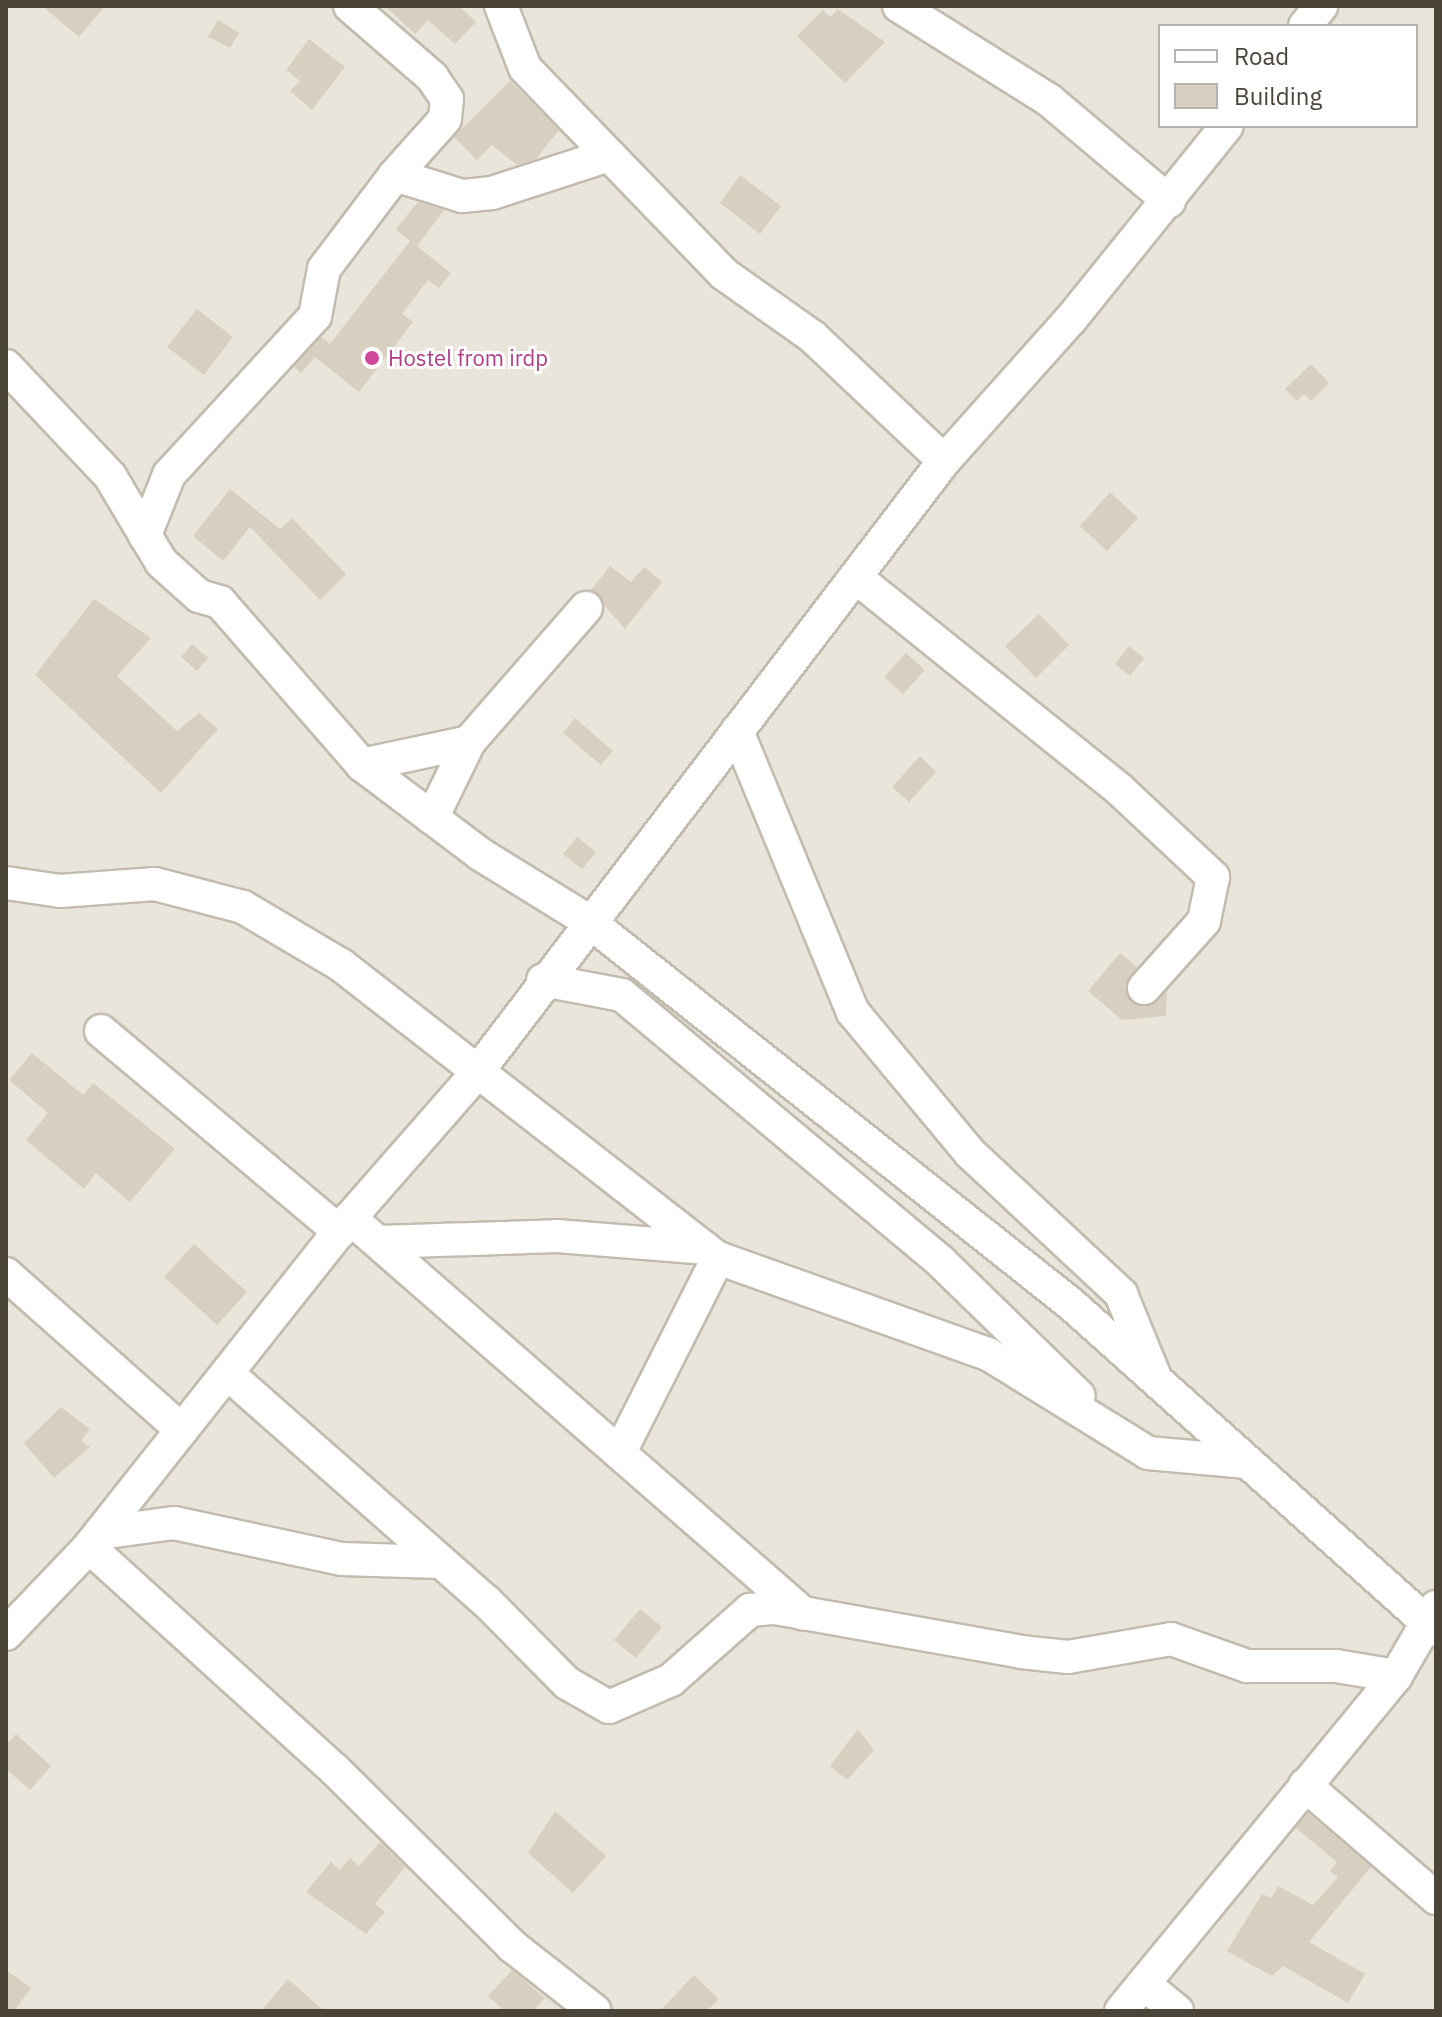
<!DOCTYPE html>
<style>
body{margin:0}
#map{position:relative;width:1442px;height:2017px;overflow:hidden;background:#f6f3ec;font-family:"IBM Plex Sans",sans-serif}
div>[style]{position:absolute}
.residential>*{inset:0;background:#eae5da}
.building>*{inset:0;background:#d8cfc1}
.roads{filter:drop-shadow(2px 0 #c2bbae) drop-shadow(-2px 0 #c2bbae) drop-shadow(0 2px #c2bbae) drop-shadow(0 -2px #c2bbae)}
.minor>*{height:32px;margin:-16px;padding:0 16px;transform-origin:16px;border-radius:16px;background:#fff}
.dots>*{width:22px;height:22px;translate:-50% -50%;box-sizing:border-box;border:4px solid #fff;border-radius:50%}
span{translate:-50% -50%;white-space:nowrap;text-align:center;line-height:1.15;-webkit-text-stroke:6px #fff;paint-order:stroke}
.hotel-label{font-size:22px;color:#b23c85}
.left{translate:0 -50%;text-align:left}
.frame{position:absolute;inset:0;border:8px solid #4b4439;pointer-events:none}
.legend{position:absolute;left:1158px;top:24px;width:260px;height:104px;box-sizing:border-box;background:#fff;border:2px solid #b7b4b0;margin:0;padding:10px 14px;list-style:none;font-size:24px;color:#4b4439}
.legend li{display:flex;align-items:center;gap:16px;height:40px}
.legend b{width:40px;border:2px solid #b7b4b0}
</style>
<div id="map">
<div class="residential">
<div style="clip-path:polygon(evenodd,6px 6px,1436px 6px,1436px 2011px,6px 2011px,6px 6px,1160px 26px,1416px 26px,1416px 126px,1160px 126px,1160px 26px)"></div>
</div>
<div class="building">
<div style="clip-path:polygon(42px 6px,105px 6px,79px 37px)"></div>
<div style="clip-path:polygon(385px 6px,459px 6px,476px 22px,455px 44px,428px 20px,415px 34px)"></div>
<div style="clip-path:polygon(838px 9px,885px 42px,845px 83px,797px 36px,823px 10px,830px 17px)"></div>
<div style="clip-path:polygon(218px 20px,239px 33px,230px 48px,208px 37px)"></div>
<div style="clip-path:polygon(309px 39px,345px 67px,312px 110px,290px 91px,300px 81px,286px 70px)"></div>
<div style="clip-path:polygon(510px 81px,559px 130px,536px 159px,517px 165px,492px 145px,477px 160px,454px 137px)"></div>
<div style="clip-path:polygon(740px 175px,781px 206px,760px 234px,720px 203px)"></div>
<div style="clip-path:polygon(418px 202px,444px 210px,417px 246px,451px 273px,439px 288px,428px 280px,402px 314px,413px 322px,359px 392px,315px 357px,301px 373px,294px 367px,321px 337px,330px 344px,410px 241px,396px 229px)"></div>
<div style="clip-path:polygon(197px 309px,233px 337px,204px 375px,167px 347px)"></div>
<div style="clip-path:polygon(1311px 364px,1329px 383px,1311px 401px,1304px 394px,1297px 401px,1285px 389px)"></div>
<div style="clip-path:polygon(230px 489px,280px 529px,292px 518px,346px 574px,320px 600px,250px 527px,223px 561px,193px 536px)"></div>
<div style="clip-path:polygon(1110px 492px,1138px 518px,1107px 551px,1080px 526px)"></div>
<div style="clip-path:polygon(610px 566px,631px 582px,644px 567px,662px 582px,625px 629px,591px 590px)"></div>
<div style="clip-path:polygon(94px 599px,151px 638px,117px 676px,177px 731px,199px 713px,218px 729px,161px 793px,35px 675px)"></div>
<div style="clip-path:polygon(1039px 614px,1069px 645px,1036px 678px,1005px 646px)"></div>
<div style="clip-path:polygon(192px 644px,208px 658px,197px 671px,181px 657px)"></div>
<div style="clip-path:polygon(1129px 646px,1144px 658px,1130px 676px,1115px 664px)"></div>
<div style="clip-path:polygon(906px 653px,925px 670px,903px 694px,884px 677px)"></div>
<div style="clip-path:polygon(575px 718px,613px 751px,601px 765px,563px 733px)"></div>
<div style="clip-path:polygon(920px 756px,936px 772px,909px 802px,892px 787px)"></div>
<div style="clip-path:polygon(577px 837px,596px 852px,582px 869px,563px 854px)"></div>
<div style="clip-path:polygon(1120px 953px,1137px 967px,1125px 985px,1131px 1002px,1149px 1006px,1167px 992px,1166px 1016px,1122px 1020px,1088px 991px)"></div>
<div style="clip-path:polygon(32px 1053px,83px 1095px,93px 1083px,175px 1149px,130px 1202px,96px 1173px,84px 1189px,26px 1140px,48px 1113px,9px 1080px)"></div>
<div style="clip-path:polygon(194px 1244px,247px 1292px,217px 1325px,164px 1277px)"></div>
<div style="clip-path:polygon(61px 1407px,90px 1429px,81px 1441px,90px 1447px,54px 1478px,24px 1443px)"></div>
<div style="clip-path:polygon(640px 1609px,662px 1627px,636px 1658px,614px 1640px)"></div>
<div style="clip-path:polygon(858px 1729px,874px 1750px,847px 1780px,830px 1766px)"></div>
<div style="clip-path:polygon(16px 1734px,51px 1766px,30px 1790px,6px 1769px,6px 1745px)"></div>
<div style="clip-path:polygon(555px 1811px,606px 1856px,573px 1893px,528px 1853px)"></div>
<div style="clip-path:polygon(1308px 1813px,1371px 1867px,1309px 1942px,1365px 1974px,1348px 2003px,1283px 1966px,1272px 1976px,1227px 1951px,1262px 1894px,1271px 1898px,1278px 1886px,1313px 1905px,1338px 1877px,1330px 1871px,1337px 1862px,1296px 1828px)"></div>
<div style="clip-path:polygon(380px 1842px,405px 1867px,375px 1904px,385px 1912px,366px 1934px,306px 1892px,331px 1862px,340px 1870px,350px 1858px,359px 1866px)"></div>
<div style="clip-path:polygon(6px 1970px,31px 1988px,14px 2011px,6px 2011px)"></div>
<div style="clip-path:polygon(512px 1970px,545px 1998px,533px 2011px,505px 2011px,488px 1996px)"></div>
<div style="clip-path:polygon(694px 1975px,719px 1999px,707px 2011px,660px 2011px)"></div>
<div style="clip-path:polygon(288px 1979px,324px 2011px,261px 2011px)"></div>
</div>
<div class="roads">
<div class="minor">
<div style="left:350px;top:6px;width:108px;rotate:40.9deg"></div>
<div style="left:432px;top:77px;width:27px;rotate:56deg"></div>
<div style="left:447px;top:99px;width:20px;rotate:96deg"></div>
<div style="left:445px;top:119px;width:75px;rotate:131.8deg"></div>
<div style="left:501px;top:6px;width:66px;rotate:68.8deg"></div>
<div style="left:525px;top:68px;width:286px;rotate:46deg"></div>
<div style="left:724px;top:274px;width:109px;rotate:35.3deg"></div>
<div style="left:813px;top:337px;width:180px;rotate:43.4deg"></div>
<div style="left:899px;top:6px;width:177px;rotate:32.1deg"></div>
<div style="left:1049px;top:100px;width:157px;rotate:40.1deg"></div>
<div style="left:1305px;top:26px;width:26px;rotate:-51deg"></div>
<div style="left:609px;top:155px;width:123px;rotate:162deg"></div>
<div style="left:492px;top:193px;width:30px;rotate:174deg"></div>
<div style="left:462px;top:196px;width:70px;rotate:-162.6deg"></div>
<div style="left:395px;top:175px;width:118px;rotate:127.1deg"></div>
<div style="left:324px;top:269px;width:48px;rotate:100.8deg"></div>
<div style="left:315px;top:316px;width:216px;rotate:132.6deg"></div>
<div style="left:169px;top:475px;width:65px;rotate:111.8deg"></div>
<div style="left:145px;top:535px;width:31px;rotate:59deg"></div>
<div style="left:161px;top:562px;width:51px;rotate:41.8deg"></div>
<div style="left:199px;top:596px;width:22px;rotate:16deg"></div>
<div style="left:220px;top:602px;width:216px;rotate:48.9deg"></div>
<div style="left:362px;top:765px;width:148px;rotate:37deg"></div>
<div style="left:480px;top:854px;width:126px;rotate:31.7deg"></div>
<div style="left:587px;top:920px;width:618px;rotate:38.43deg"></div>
<div style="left:1071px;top:1304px;width:489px;rotate:41.8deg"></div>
<div style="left:6px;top:366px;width:151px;rotate:46.6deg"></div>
<div style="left:110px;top:476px;width:69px;rotate:59.3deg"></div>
<div style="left:858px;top:579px;width:335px;rotate:38.8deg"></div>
<div style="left:1119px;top:789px;width:129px;rotate:43.1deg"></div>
<div style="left:1213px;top:877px;width:45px;rotate:101.6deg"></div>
<div style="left:1204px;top:921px;width:90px;rotate:131.8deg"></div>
<div style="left:737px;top:731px;width:304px;rotate:67.6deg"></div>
<div style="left:853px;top:1012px;width:183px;rotate:50.3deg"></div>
<div style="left:970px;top:1153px;width:207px;rotate:43deg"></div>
<div style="left:1121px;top:1294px;width:87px;rotate:67.8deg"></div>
<div style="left:362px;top:765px;width:109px;rotate:-12.1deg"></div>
<div style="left:432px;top:818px;width:85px;rotate:-64deg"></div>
<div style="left:469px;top:742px;width:178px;rotate:-48.9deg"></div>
<div style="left:6px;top:883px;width:55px;rotate:8.4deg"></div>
<div style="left:60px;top:891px;width:95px;rotate:-4.2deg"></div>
<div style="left:155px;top:884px;width:91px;rotate:14.6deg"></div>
<div style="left:243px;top:907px;width:114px;rotate:30.6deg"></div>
<div style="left:341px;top:965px;width:477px;rotate:37.9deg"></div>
<div style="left:543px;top:980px;width:80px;rotate:10.8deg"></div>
<div style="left:622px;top:995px;width:416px;rotate:39.9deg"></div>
<div style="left:941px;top:1262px;width:192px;rotate:44.2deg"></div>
<div style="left:101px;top:1031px;width:312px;rotate:40.1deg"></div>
<div style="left:350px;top:1218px;width:602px;rotate:41.1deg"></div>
<div style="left:380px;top:1242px;width:177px;rotate:-1.9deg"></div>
<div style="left:557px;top:1236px;width:148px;rotate:4.6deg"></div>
<div style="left:6px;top:1274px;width:235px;rotate:41.6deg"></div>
<div style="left:227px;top:1373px;width:345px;rotate:41.4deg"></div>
<div style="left:486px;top:1601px;width:115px;rotate:45.4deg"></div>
<div style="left:567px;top:1683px;width:48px;rotate:29.7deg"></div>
<div style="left:609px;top:1707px;width:68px;rotate:-23.5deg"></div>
<div style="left:671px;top:1680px;width:106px;rotate:-41.5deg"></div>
<div style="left:750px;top:1610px;width:25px;rotate:-5deg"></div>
<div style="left:775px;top:1608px;width:250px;rotate:10.1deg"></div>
<div style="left:1021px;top:1652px;width:47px;rotate:6.1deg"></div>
<div style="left:1068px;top:1657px;width:105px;rotate:-9.9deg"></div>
<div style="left:1171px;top:1639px;width:81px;rotate:19.6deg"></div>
<div style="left:1247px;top:1666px;width:89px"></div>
<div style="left:1336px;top:1666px;width:61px;rotate:9.5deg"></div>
<div style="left:621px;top:1450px;width:215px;rotate:-63.2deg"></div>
<div style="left:718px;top:1258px;width:287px;rotate:19.6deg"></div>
<div style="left:988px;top:1354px;width:188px;rotate:31.7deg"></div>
<div style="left:1148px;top:1453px;width:99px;rotate:5.2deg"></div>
<div style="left:100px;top:1533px;width:75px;rotate:-7.7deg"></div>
<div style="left:174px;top:1523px;width:172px;rotate:12.1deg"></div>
<div style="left:342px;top:1559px;width:98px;rotate:1.8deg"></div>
<div style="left:89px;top:1547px;width:332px;rotate:42.2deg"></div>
<div style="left:335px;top:1770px;width:250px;rotate:44.8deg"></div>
<div style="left:512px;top:1946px;width:105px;rotate:38.1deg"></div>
<div style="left:6px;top:1634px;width:120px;rotate:-46.3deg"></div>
<div style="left:89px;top:1547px;width:420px;rotate:-51.6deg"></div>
<div style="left:350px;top:1218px;width:190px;rotate:-48.8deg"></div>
<div style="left:475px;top:1075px;width:773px;rotate:-52.63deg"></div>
<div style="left:944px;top:461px;width:191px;rotate:-48.2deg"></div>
<div style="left:1071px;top:319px;width:248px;rotate:-51.1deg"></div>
<div style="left:1305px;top:1785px;width:173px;rotate:40.8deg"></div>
<div style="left:1144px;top:1984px;width:43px;rotate:39.3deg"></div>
<div style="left:1121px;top:2011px;width:433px;rotate:-50.6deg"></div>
<div style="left:1396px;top:1676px;width:80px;rotate:-59.9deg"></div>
</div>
</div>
<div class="dots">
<div style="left:372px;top:358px;background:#d1479c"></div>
</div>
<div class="hotel-label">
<span class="left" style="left:388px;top:358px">Hostel from irdp</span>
</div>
<div class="frame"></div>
<ul class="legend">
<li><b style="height:10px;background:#fff"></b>Road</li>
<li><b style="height:22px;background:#d8cfc1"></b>Building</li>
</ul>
</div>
